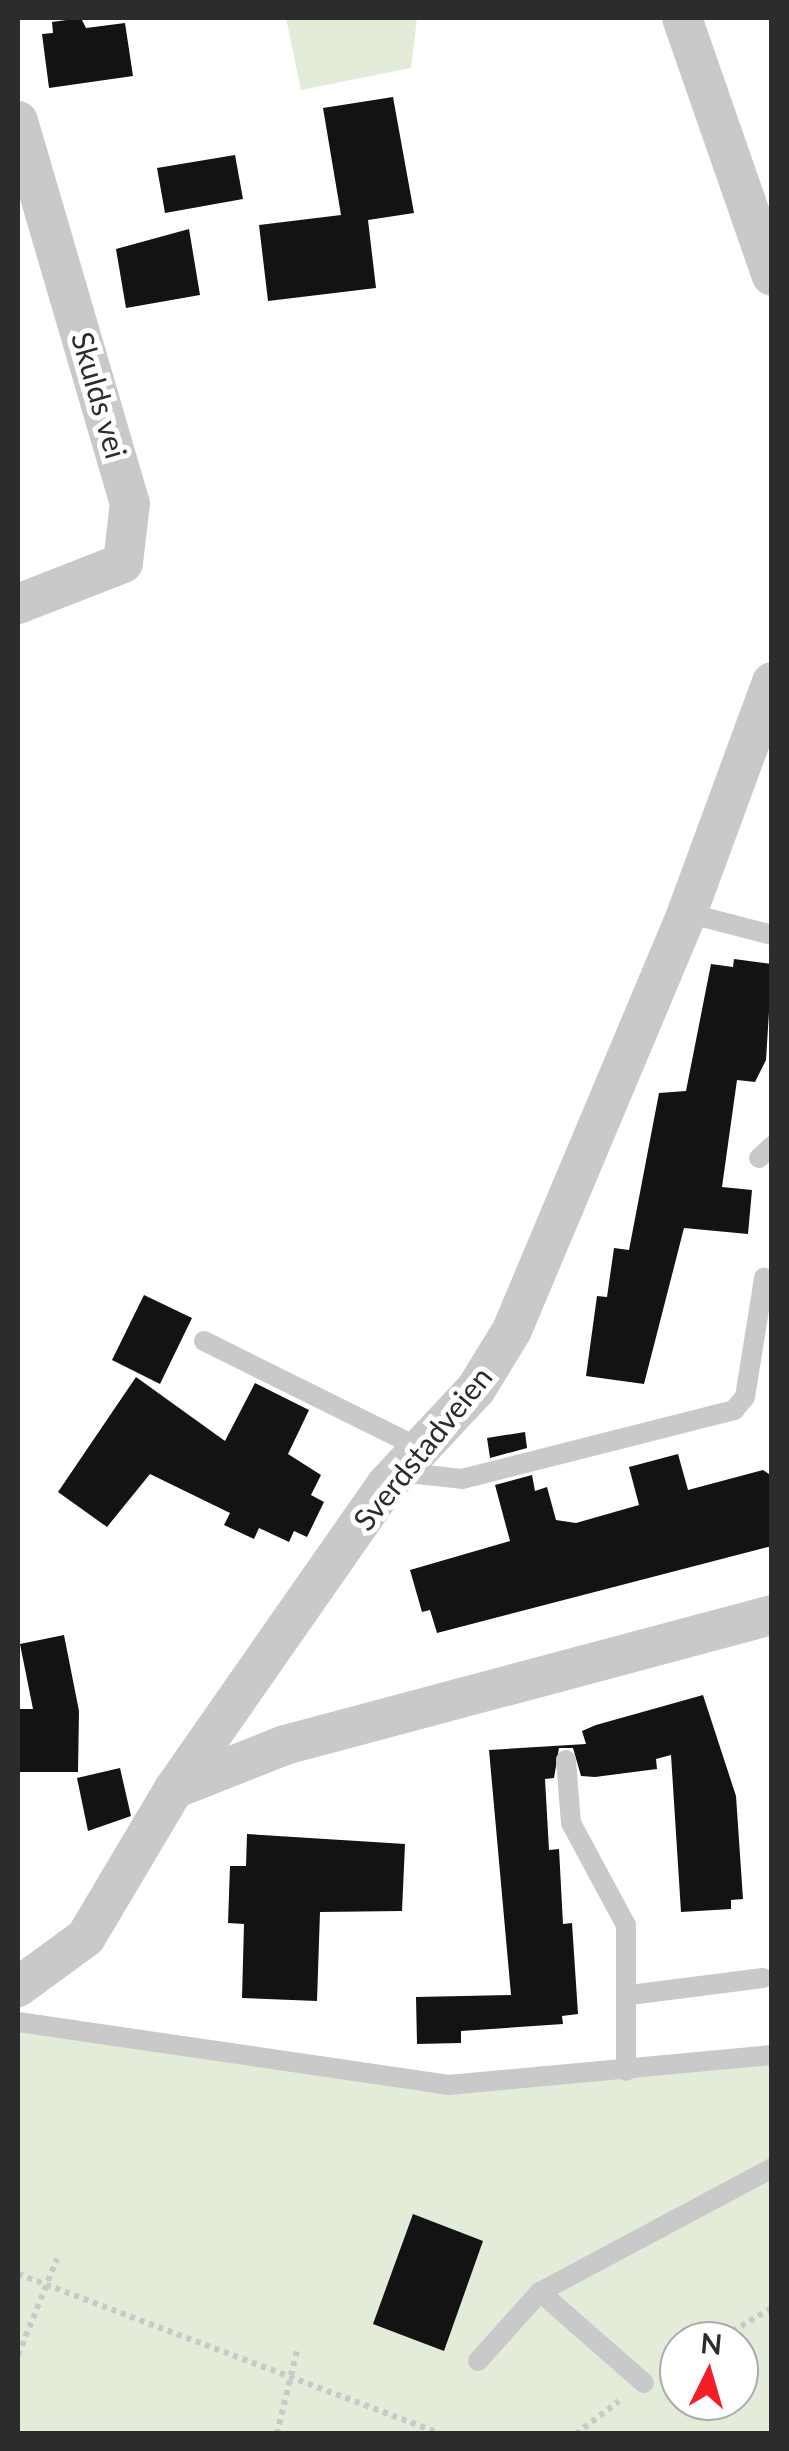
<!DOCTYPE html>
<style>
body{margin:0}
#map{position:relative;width:789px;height:2451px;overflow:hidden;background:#fff;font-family:Lato,sans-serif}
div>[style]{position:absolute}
.green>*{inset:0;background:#e2ecd8}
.building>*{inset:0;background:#131313}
.path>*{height:6px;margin-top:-3px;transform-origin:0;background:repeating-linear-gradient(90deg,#c9c9c9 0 5px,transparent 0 10px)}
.service>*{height:20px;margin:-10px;padding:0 10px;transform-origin:10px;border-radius:10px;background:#c9c9c9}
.minor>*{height:40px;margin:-20px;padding:0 20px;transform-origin:20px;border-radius:20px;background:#c9c9c9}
span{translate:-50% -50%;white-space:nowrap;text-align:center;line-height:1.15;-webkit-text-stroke:10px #fff;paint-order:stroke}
.street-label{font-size:30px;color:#2c2c2c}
.frame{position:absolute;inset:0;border:20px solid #2c2c2c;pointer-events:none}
.north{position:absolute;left:659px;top:2321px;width:100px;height:100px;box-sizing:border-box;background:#fff;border:2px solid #ababab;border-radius:50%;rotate:5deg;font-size:28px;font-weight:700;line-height:40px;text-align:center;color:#2c2c2c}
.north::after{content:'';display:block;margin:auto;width:35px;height:45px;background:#f51d2a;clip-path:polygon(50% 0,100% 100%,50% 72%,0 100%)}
</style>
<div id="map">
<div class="green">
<div style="clip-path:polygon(286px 18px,417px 18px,411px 68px,301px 90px)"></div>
<div style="clip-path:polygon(evenodd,18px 2022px,448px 2085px,771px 2055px,771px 2433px,18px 2433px,18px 2022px,679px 2341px,739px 2341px,739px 2401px,679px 2401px,679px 2341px)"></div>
</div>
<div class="building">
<div style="clip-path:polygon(81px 18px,86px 28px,125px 23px,133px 76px,49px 88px,42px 34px,53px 33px,52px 22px)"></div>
<div style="clip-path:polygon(393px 97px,414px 213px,368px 220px,376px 288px,268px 301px,259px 225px,341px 215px,323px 108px)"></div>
<div style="clip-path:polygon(235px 155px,243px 199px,165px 213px,157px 168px)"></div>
<div style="clip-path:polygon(189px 229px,200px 295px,126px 308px,116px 249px)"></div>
<div style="clip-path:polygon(734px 959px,772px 964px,766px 1060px,755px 1082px,737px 1080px,722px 1187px,752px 1190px,748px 1234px,684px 1228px,644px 1384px,586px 1376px,597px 1296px,607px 1297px,614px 1248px,629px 1250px,659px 1093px,686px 1091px,711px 964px,733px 967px)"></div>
<div style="clip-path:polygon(144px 1295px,192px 1318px,160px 1384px,112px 1360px)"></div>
<div style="clip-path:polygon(136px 1377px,225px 1441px,255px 1383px,309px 1410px,288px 1454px,321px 1475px,311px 1495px,324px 1502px,307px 1537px,294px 1531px,289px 1542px,259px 1528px,254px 1539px,224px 1525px,230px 1513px,150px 1474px,107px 1527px,58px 1492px)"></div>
<div style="clip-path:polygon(525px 1432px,527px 1448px,490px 1458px,487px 1438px)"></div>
<div style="clip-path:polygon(678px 1454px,688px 1490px,763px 1470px,772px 1476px,772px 1546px,437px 1633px,430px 1610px,422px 1612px,410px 1570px,510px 1541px,495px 1485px,532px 1475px,535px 1491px,547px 1487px,556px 1520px,576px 1523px,639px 1505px,629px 1467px)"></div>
<div style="clip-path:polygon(64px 1635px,79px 1711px,78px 1772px,18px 1772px,18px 1709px,33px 1709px,20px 1644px)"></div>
<div style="clip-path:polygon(703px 1695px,736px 1796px,743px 1899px,731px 1900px,731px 1909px,681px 1912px,671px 1755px,656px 1759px,657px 1769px,595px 1777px,581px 1776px,573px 1748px,559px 1748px,554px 1778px,545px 1779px,549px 1850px,559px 1849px,563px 1924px,572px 1923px,578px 2014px,562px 2016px,563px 2024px,461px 2031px,461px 2043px,417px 2044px,416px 1997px,511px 1995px,489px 1750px,586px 1744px,582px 1731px,596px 1725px)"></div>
<div style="clip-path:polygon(120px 1768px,131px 1816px,88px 1831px,77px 1778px)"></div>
<div style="clip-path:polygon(247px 1834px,405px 1844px,402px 1911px,320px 1912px,317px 2001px,242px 1998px,244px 1924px,228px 1923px,230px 1866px,246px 1866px)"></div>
<div style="clip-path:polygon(413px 2214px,483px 2241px,444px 2351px,373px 2324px)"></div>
</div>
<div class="path">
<div style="left:18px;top:2274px;width:453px;rotate:20.7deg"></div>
<div style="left:715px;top:2341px;width:66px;rotate:-30.1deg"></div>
<div style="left:18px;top:2355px;width:104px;rotate:-67.9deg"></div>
<div style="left:667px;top:2369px;width:14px;rotate:-30deg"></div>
<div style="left:277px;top:2434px;width:86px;rotate:-76.6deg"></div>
<div style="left:576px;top:2434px;width:54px;rotate:-37.5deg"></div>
</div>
<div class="service">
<div style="left:687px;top:913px;width:88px;rotate:14.5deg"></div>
<div style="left:759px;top:1158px;width:18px;rotate:-43deg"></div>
<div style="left:204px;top:1341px;width:241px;rotate:26.4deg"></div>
<div style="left:398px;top:1472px;width:64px;rotate:6.2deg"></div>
<div style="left:462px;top:1479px;width:281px;rotate:-14.2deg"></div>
<div style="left:734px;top:1410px;width:17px;rotate:-50deg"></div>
<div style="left:745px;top:1397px;width:121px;rotate:-80.9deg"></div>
<div style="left:566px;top:1760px;width:63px;rotate:85.5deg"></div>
<div style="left:571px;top:1823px;width:116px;rotate:61.7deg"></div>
<div style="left:626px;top:1925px;width:146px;rotate:90deg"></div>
<div style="left:630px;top:1995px;width:134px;rotate:-7.3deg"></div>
<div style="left:18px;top:2022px;width:435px;rotate:8.3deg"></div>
<div style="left:448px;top:2085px;width:325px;rotate:-5.3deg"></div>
<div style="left:540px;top:2292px;width:138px;rotate:41.2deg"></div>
<div style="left:478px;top:2361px;width:93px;rotate:-48.1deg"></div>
<div style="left:540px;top:2292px;width:263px;rotate:-28.1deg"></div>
</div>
<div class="minor">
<div style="left:682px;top:18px;width:273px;rotate:70.8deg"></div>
<div style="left:18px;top:121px;width:398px;rotate:73.7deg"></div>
<div style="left:130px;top:503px;width:60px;rotate:96.7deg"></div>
<div style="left:123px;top:563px;width:113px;rotate:158.7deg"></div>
<div style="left:174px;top:1789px;width:119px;rotate:-21.6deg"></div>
<div style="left:285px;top:1745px;width:504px;rotate:-14.95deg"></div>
<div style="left:18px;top:1987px;width:84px;rotate:-36.3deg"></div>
<div style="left:86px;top:1937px;width:172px;rotate:-59.3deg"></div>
<div style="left:174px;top:1789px;width:372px;rotate:-55.1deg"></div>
<div style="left:387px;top:1484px;width:130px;rotate:-46.9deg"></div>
<div style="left:476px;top:1389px;width:69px;rotate:-58.6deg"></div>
<div style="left:512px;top:1330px;width:452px;rotate:-67.2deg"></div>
<div style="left:687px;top:913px;width:246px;rotate:-69.8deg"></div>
</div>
<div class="street-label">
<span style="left:100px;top:395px;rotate:74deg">Skulds vei</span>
<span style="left:422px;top:1448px;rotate:-51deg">Sverdstadveien</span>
</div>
<div class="frame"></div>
<div class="north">N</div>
</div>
